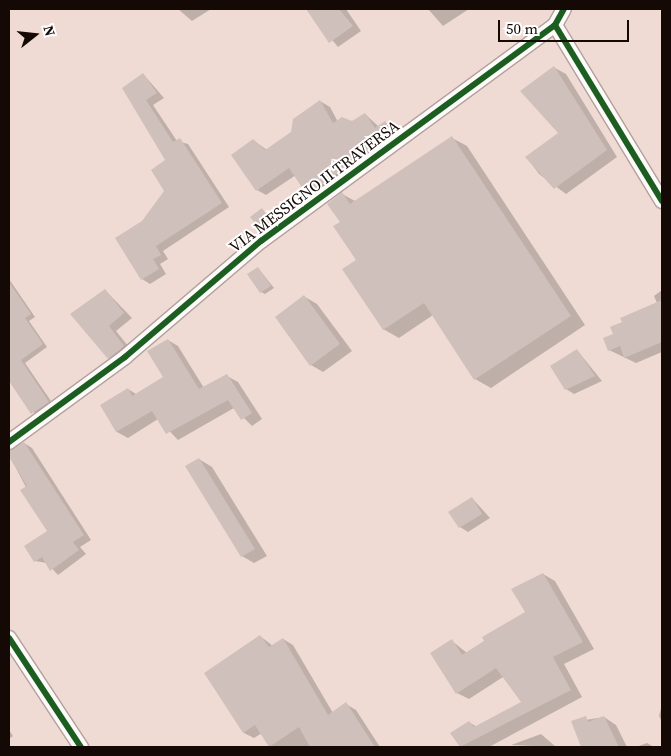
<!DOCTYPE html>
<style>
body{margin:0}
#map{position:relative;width:671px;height:756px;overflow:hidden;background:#efdbd4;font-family:"Source Serif 4",serif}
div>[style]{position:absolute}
.shadow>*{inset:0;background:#0003}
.building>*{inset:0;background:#d0c0bb}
.roads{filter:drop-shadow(1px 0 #b1a19c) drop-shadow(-1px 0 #b1a19c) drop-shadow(0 1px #b1a19c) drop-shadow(0 -1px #b1a19c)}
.street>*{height:14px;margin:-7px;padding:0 7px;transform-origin:7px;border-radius:7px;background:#fdfaf9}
.cycleway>*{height:6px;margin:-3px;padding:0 3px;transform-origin:3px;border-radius:3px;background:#1b5e20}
span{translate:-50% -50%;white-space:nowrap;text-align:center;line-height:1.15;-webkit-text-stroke:4px #fff;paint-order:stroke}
.street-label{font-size:16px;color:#150906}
.frame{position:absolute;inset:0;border:10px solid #150906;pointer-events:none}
.north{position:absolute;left:10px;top:10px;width:50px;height:50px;-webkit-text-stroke:4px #fff;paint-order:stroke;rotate:74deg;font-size:14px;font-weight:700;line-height:20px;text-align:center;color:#150906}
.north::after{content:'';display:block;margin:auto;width:18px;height:22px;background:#150906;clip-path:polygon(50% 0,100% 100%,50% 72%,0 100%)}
.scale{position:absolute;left:498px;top:20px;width:131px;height:22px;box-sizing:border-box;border:2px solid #150906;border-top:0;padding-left:6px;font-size:15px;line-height:18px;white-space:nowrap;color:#150906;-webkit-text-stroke:4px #fff;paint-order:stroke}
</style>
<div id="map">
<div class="shadow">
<div style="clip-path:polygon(178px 9px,211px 9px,192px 21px)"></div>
<div style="clip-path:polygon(307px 9px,346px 9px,361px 31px,338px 47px)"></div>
<div style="clip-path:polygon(428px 9px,469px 9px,443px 26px)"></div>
<div style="clip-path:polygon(555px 68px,566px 74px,617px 157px,566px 194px,539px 174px,527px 158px,560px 133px)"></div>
<div style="clip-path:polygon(144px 75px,164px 98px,153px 105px,177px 141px,188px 144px,229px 207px,163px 251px,168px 259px,160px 264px,166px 274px,150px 284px,142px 279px,142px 222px,166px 191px,167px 161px,123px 88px)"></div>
<div style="clip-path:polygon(320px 101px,330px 107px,338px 122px,352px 123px,365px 114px,379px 127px,385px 123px,395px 128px,402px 139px,318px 200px,296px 175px,266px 195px,257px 190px,253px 140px,267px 150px,292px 133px)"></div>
<div style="clip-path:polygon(452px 138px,467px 146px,585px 325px,491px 388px,475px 379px,433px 315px,399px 338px,383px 329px,341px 222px,342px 194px,355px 201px)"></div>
<div style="clip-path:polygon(262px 209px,273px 223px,263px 229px,259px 227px)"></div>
<div style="clip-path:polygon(258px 268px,274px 288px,265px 294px,261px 292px)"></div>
<div style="clip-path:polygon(9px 279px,35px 317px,29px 321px,47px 347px,25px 363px,53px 404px,36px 415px,9px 379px)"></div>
<div style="clip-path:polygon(105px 290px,132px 318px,116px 331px,132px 351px,117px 362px,109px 358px)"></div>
<div style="clip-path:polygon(662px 290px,662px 352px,636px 363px,609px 350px,615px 335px,657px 303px,654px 296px)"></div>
<div style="clip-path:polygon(305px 297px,317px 304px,352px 351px,323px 372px,311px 365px)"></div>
<div style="clip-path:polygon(168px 340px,178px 346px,204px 388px,227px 376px,238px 382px,262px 419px,252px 426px,234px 408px,178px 440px,158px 419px,128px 438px,117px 432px,101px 405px,128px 389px,136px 394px,165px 377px)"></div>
<div style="clip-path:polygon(577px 350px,602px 381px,574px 394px,566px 389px)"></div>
<div style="clip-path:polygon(24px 443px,32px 448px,91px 540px,80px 547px,86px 554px,58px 575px,47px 563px,35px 561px,49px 531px,9px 455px)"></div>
<div style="clip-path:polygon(199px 459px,212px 467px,267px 556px,254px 563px,242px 556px)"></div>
<div style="clip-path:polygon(472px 498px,490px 518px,468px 532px,460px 527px)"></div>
<div style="clip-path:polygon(543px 574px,555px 581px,594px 649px,564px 664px,582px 697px,489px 747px,462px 747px,452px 733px,469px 722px,477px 727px,523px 702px,503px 677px,469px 699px,457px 693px,452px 641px,467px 653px,527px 612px)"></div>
<div style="clip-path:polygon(260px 636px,273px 646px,283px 639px,293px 645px,333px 713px,346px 704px,356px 710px,380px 747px,271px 747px,262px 733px,254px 738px,244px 733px)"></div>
<div style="clip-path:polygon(662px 705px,662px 722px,659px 716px)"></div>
<div style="clip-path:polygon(604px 717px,616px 725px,627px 747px,582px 747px,573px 722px)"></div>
<div style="clip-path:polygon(9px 730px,13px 736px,9px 739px)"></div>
<div style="clip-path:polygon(541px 734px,556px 747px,511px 745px)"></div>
<div style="clip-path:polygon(647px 743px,654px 747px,636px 747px)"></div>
</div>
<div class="building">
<div style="clip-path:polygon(306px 9px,339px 9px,353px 26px,329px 43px)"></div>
<div style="clip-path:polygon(554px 66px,607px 150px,554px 189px,525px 157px,558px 133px,520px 91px)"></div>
<div style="clip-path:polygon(143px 73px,157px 93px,146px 100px,173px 142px,180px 138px,222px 203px,156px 246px,161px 255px,153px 259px,159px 269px,141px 280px,115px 238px,142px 221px,164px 191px,151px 170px,165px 160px,122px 88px)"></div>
<div style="clip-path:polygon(320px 100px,333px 123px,342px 117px,352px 121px,365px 113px,375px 128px,385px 121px,393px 133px,307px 195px,289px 168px,256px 191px,231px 155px,253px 139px,265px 150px,291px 132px,293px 119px)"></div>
<div style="clip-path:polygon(452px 136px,571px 316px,474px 380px,424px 303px,383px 330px,342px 269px,356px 260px,333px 226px,340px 222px,327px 204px,342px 192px,350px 204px)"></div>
<div style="clip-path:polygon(262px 208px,270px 221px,259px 228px,250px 217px)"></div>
<div style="clip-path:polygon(258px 267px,271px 286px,260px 293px,247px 274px)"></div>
<div style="clip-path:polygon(9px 282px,31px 314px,25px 318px,43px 344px,21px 360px,49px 402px,31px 414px,9px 381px)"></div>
<div style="clip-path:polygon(105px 289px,124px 313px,109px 326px,124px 346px,108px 359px,70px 314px)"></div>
<div style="clip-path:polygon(304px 295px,340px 344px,310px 366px,275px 317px)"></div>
<div style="clip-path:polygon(662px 300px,662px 342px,624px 358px,620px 346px,608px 351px,603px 338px,613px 334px,610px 327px,622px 322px,620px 318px)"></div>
<div style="clip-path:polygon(168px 339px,199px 389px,227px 374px,252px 413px,241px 420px,228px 400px,166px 434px,152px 411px,116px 432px,100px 405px,128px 388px,132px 396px,163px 377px,147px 351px)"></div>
<div style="clip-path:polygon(577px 349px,595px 376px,565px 390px,550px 366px)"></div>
<div style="clip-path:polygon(24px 442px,84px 535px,73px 542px,79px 550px,50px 571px,42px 557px,34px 562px,24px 546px,47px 531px,20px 490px,27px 486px,9px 457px,9px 451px)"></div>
<div style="clip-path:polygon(199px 458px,255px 549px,241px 557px,185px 466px)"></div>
<div style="clip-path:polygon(472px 497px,482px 514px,459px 528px,448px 512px)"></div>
<div style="clip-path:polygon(543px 573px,583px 642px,553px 657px,571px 690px,460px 747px,450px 733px,469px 721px,474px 727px,521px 702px,496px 668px,456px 694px,430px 653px,452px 639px,462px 655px,484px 641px,482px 637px,525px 612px,511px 589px)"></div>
<div style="clip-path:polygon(260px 635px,269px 647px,283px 638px,328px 715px,346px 702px,375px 747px,310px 747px,299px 727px,269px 747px,255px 725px,243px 733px,204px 673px)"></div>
<div style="clip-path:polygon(586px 716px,588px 722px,604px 716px,619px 747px,581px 747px,571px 721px)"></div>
</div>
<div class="roads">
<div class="street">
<div style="left:555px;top:25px;width:206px;rotate:58.7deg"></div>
<div style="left:9px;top:442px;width:144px;rotate:-36.2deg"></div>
<div style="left:125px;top:357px;width:179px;rotate:-40.5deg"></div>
<div style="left:261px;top:241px;width:365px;rotate:-36.3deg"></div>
<div style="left:555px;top:25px;width:18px;rotate:-61deg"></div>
<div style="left:9px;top:638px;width:131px;rotate:56.6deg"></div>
</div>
</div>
<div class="cycleway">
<div style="left:555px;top:25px;width:206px;rotate:58.7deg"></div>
<div style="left:9px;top:442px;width:144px;rotate:-36.2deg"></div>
<div style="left:125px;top:357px;width:179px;rotate:-40.5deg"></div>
<div style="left:261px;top:241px;width:365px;rotate:-36.3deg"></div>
<div style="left:555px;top:25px;width:18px;rotate:-61deg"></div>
<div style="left:9px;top:638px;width:131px;rotate:56.6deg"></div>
</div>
<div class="street-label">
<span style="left:314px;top:186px;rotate:-37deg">VIA MESSIGNO II TRAVERSA</span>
</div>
<div class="frame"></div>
<div class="north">N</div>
<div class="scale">50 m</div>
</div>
